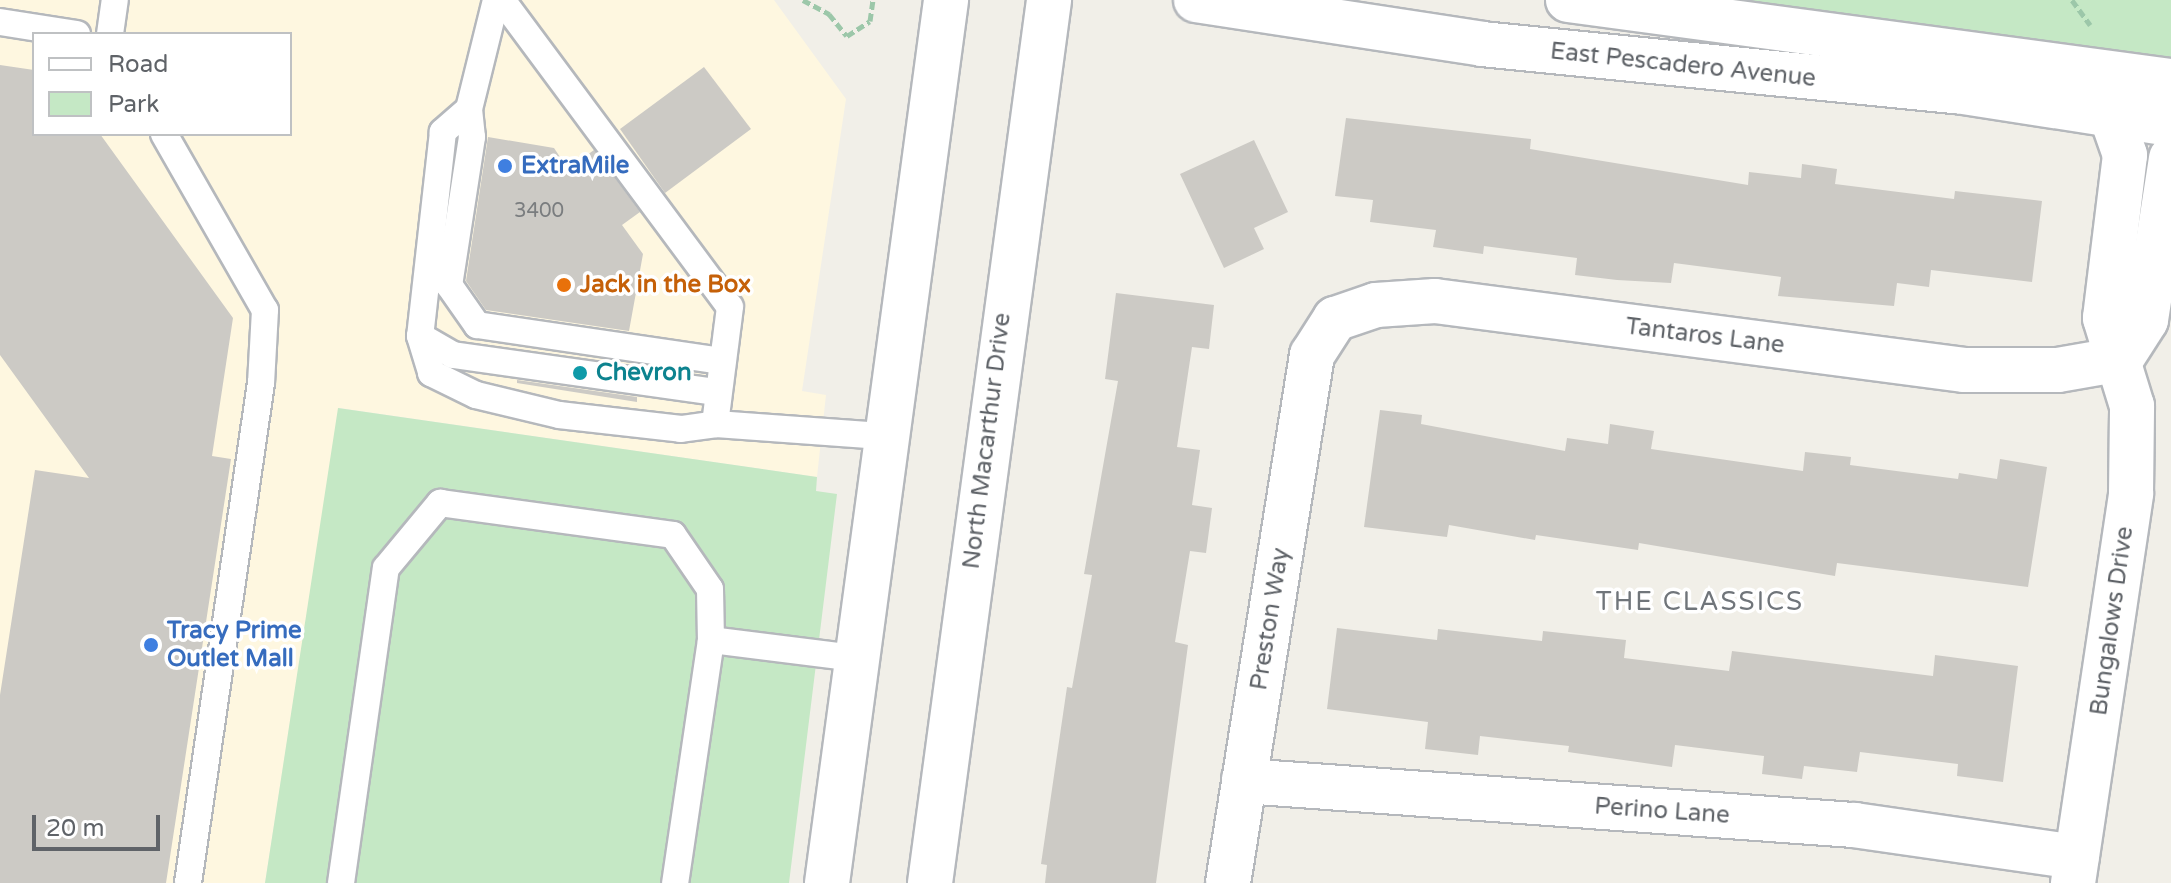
<!DOCTYPE html>
<style>
body{margin:0}
#map{position:relative;width:2171px;height:883px;overflow:hidden;background:#f1efe8;font-family:"Varela Round",sans-serif}
div>[style]{position:absolute}
.commercial>*{inset:0;background:#fef7e0}
.green>*{inset:0;background:#c5e8c5}
.building>*{inset:0;background:#cccac5}
.path>*{height:5px;margin-top:-2.5px;transform-origin:0;background:repeating-linear-gradient(90deg,#9cc7a9 0 8px,transparent 0 12px)}
.roads{filter:drop-shadow(2px 0 #b5b8bc) drop-shadow(-2px 0 #b5b8bc) drop-shadow(0 2px #b5b8bc) drop-shadow(0 -2px #b5b8bc)}
.lane>*{height:26px;margin:-13px;padding:0 13px;transform-origin:13px;border-radius:13px;background:#fff}
.street>*{height:44px;margin:-22px;padding:0 22px;transform-origin:22px;border-radius:22px;background:#fff}
.secondary>*{height:44px;margin:-22px;padding:0 22px;transform-origin:22px;border-radius:22px;background:#fff}
.dots>*{width:22px;height:22px;translate:-50% -50%;box-sizing:border-box;border:4px solid #fff;border-radius:50%}
span{translate:-50% -50%;white-space:nowrap;text-align:center;line-height:1.15;-webkit-text-stroke:7px #fff;paint-order:stroke}
.number-label{font-size:20px;color:#7a7d7f}
.number-label span{-webkit-text-stroke-width:0}
.street-label{font-size:24px;color:#5f6368}
.shop-label{font-size:24px;color:#366cbe;font-weight:700}
.left{translate:0 -50%;text-align:left}
.food-label{font-size:24px;color:#c56008;font-weight:700}
.culture-label{font-size:24px;color:#0d838f;font-weight:700}
.neighbourhood-label{font-size:26px;color:#70757a;letter-spacing:2px}
.legend{position:absolute;left:32px;top:32px;width:260px;height:104px;box-sizing:border-box;background:#fff;border:2px solid #bfc1c3;margin:0;padding:10px 14px;list-style:none;font-size:24px;color:#5f6368}
.legend li{display:flex;align-items:center;gap:16px;height:40px}
.legend b{width:40px;border:2px solid #bfc1c3}
.scale{position:absolute;left:32px;top:815px;width:128px;height:36px;box-sizing:border-box;border:4px solid #5f6368;border-top:0;padding-left:10px;font-size:24px;line-height:28px;white-space:nowrap;color:#5f6368;-webkit-text-stroke:6px #fff;paint-order:stroke}
</style>
<div id="map">
<div class="commercial">
<div style="clip-path:polygon(evenodd,0 0,774px 0,846px 99px,802px 391px,826px 395px,817px 477px,339px 408px,265px 883px,0 883px,0 0,34px 34px,290px 34px,290px 134px,34px 134px,34px 34px)"></div>
</div>
<div class="green">
<div style="clip-path:polygon(1745px 0,2171px 0,2171px 66px)"></div>
<div style="clip-path:polygon(338px 408px,817px 477px,816px 491px,837px 494px,789px 883px,265px 883px)"></div>
</div>
<div class="building">
<div style="clip-path:polygon(0 65px,34px 70px,34px 134px,100px 134px,233px 318px,212px 456px,231px 459px,166px 883px,0 883px,0 695px,35px 470px,89px 478px,0 355px)"></div>
<div style="clip-path:polygon(704px 67px,751px 129px,665px 193px,620px 129px)"></div>
<div style="clip-path:polygon(1346px 118px,1531px 139px,1530px 149px,1748px 185px,1749px 172px,1801px 178px,1802px 164px,1837px 169px,1835px 184px,1954px 199px,1955px 191px,2042px 201px,2032px 282px,1931px 270px,1929px 287px,1897px 283px,1894px 306px,1778px 296px,1781px 277px,1674px 263px,1671px 283px,1617px 280px,1575px 275px,1577px 258px,1484px 246px,1483px 254px,1433px 247px,1436px 230px,1370px 222px,1373px 200px,1335px 196px)"></div>
<div style="clip-path:polygon(488px 137px,554px 148px,568px 169px,594px 150px,640px 212px,622px 225px,643px 254px,629px 331px,486px 310px,466px 281px)"></div>
<div style="clip-path:polygon(1254px 140px,1288px 212px,1254px 228px,1264px 249px,1224px 268px,1180px 174px)"></div>
<div style="clip-path:polygon(1116px 293px,1214px 305px,1209px 349px,1192px 347px,1177px 447px,1200px 450px,1192px 505px,1212px 508px,1206px 553px,1190px 551px,1175px 642px,1188px 645px,1156px 883px,1045px 883px,1047px 865px,1041px 864px,1067px 687px,1072px 688px,1092px 575px,1084px 574px,1118px 381px,1105px 379px)"></div>
<div style="clip-path:polygon(517px 380px,637px 397px,637px 402px,517px 383px)"></div>
<div style="clip-path:polygon(1380px 410px,1422px 415px,1421px 424px,1565px 451px,1567px 438px,1608px 444px,1610px 424px,1654px 431px,1651px 449px,1803px 471px,1805px 452px,1851px 457px,1850px 465px,1958px 479px,1959px 473px,1997px 479px,2000px 459px,2047px 467px,2028px 587px,1837px 563px,1835px 576px,1639px 543px,1638px 550px,1536px 535px,1535px 540px,1449px 525px,1447px 537px,1364px 527px)"></div>
<div style="clip-path:polygon(1337px 628px,1437px 640px,1438px 629px,1542px 641px,1543px 631px,1626px 640px,1624px 658px,1729px 671px,1732px 651px,1933px 676px,1935px 655px,2018px 666px,2003px 782px,1957px 776px,1958px 764px,1860px 752px,1857px 772px,1804px 766px,1802px 779px,1762px 774px,1764px 756px,1675px 745px,1672px 767px,1568px 752px,1569px 746px,1480px 736px,1478px 755px,1425px 749px,1428px 722px,1327px 709px)"></div>
</div>
<div class="path">
<div style="left:803px;top:0;width:30px;rotate:28deg"></div>
<div style="left:829px;top:14px;width:28px;rotate:51deg"></div>
<div style="left:847px;top:36px;width:27px;rotate:-33deg"></div>
<div style="left:870px;top:21px;width:21px;rotate:-82deg"></div>
<div style="left:2072px;top:0;width:31px;rotate:54deg"></div>
</div>
<div class="roads">
<div class="lane">
<div style="left:496px;top:0;width:112px;rotate:103.9deg"></div>
<div style="left:469px;top:109px;width:35px;rotate:139deg"></div>
<div style="left:443px;top:132px;width:205px;rotate:96.4deg"></div>
<div style="left:420px;top:336px;width:39px;rotate:73deg"></div>
<div style="left:431px;top:373px;width:50px;rotate:26.1deg"></div>
<div style="left:476px;top:395px;width:85px;rotate:13.5deg"></div>
<div style="left:559px;top:415px;width:123px;rotate:6.5deg"></div>
<div style="left:681px;top:429px;width:34px;rotate:-8deg"></div>
<div style="left:502px;top:0;width:382px;rotate:53.4deg"></div>
<div style="left:730px;top:307px;width:118px;rotate:97.3deg"></div>
<div style="left:715px;top:424px;width:168px;rotate:4.1deg"></div>
<div style="left:0;top:22px;width:78px;rotate:8.9deg"></div>
<div style="left:110px;top:34px;width:34px;rotate:-82deg"></div>
<div style="left:469px;top:109px;width:28px;rotate:84deg"></div>
<div style="left:472px;top:137px;width:150px;rotate:98.8deg"></div>
<div style="left:449px;top:285px;width:49px;rotate:55deg"></div>
<div style="left:477px;top:325px;width:248px;rotate:8.4deg"></div>
<div style="left:164px;top:134px;width:203px;rotate:60.2deg"></div>
<div style="left:265px;top:310px;width:73px;rotate:93.1deg"></div>
<div style="left:261px;top:383px;width:505px;rotate:98.31deg"></div>
<div style="left:420px;top:336px;width:38px;rotate:30deg"></div>
<div style="left:453px;top:355px;width:266px;rotate:8deg"></div>
<div style="left:711px;top:640px;width:145px;rotate:7.1deg"></div>
<div style="left:341px;top:883px;width:318px;rotate:-81.9deg"></div>
<div style="left:386px;top:568px;width:85px;rotate:-50.3deg"></div>
<div style="left:440px;top:503px;width:235px;rotate:7.8deg"></div>
<div style="left:673px;top:535px;width:65px;rotate:55.6deg"></div>
<div style="left:710px;top:589px;width:51px;rotate:88.9deg"></div>
<div style="left:711px;top:640px;width:246px;rotate:98.4deg"></div>
</div>
<div class="street">
<div style="left:2121px;top:359px;width:46px;rotate:-57.3deg"></div>
<div style="left:2146px;top:320px;width:164px;rotate:-81.2deg"></div>
<div style="left:1244px;top:781px;width:612px;rotate:4.13deg"></div>
<div style="left:1854px;top:825px;width:225px;rotate:8.2deg"></div>
<div style="left:1228px;top:883px;width:535px;rotate:-80.96deg"></div>
<div style="left:1312px;top:355px;width:43px;rotate:-57.4deg"></div>
<div style="left:1335px;top:319px;width:43px;rotate:-18.9deg"></div>
<div style="left:1376px;top:305px;width:59px;rotate:-3.9deg"></div>
<div style="left:1435px;top:301px;width:533px;rotate:7.43deg"></div>
<div style="left:1964px;top:370px;width:94px"></div>
<div style="left:2058px;top:370px;width:64px;rotate:-9.9deg"></div>
<div style="left:2073px;top:883px;width:394px;rotate:-81.5deg"></div>
<div style="left:2131px;top:493px;width:87px;rotate:-89.3deg"></div>
<div style="left:2132px;top:406px;width:92px;rotate:-107.1deg"></div>
<div style="left:2105px;top:318px;width:164px;rotate:-83deg"></div>
<div style="left:2125px;top:155px;width:42px;rotate:-109.3deg"></div>
</div>
<div class="secondary">
<div style="left:1196px;top:0;width:289px;rotate:8.7deg"></div>
<div style="left:1482px;top:44px;width:477px;rotate:5.7deg"></div>
<div style="left:1957px;top:91px;width:217px;rotate:8.8deg"></div>
<div style="left:1568px;top:0;width:608px;rotate:7.65deg"></div>
<div style="left:827px;top:883px;width:891px;rotate:-82.32deg"></div>
<div style="left:930px;top:883px;width:891px;rotate:-82.32deg"></div>
</div>
</div>
<div class="dots">
<div style="left:505px;top:166px;background:#3f7fe0"></div>
<div style="left:564px;top:285px;background:#e8710a"></div>
<div style="left:580px;top:373px;background:#0f9aa8"></div>
<div style="left:151px;top:645px;background:#3f7fe0"></div>
</div>
<div class="number-label">
<span style="left:539px;top:211px">3400</span>
</div>
<div class="street-label">
<span style="left:1683px;top:65px;rotate:6deg">East Pescadero Avenue</span>
<span style="left:1705px;top:336px;rotate:7deg">Tantaros Lane</span>
<span style="left:987px;top:441px;rotate:-83deg">North Macarthur Drive</span>
<span style="left:1270px;top:619px;rotate:-81deg">Preston Way</span>
<span style="left:2112px;top:621px;rotate:-82deg">Bungalows Drive</span>
<span style="left:1662px;top:811px;rotate:4deg">Perino Lane</span>
</div>
<div class="shop-label">
<span class="left" style="left:521px;top:166px">ExtraMile</span>
<span class="left" style="left:167px;top:645px">Tracy Prime<br>Outlet Mall</span>
</div>
<div class="food-label">
<span class="left" style="left:580px;top:285px">Jack in the Box</span>
</div>
<div class="culture-label">
<span class="left" style="left:596px;top:373px">Chevron</span>
</div>
<div class="neighbourhood-label">
<span style="left:1700px;top:602px">THE CLASSICS</span>
</div>
<ul class="legend">
<li><b style="height:10px;background:#fff"></b>Road</li>
<li><b style="height:22px;background:#c5e8c5"></b>Park</li>
</ul>
<div class="scale">20 m</div>
</div>
